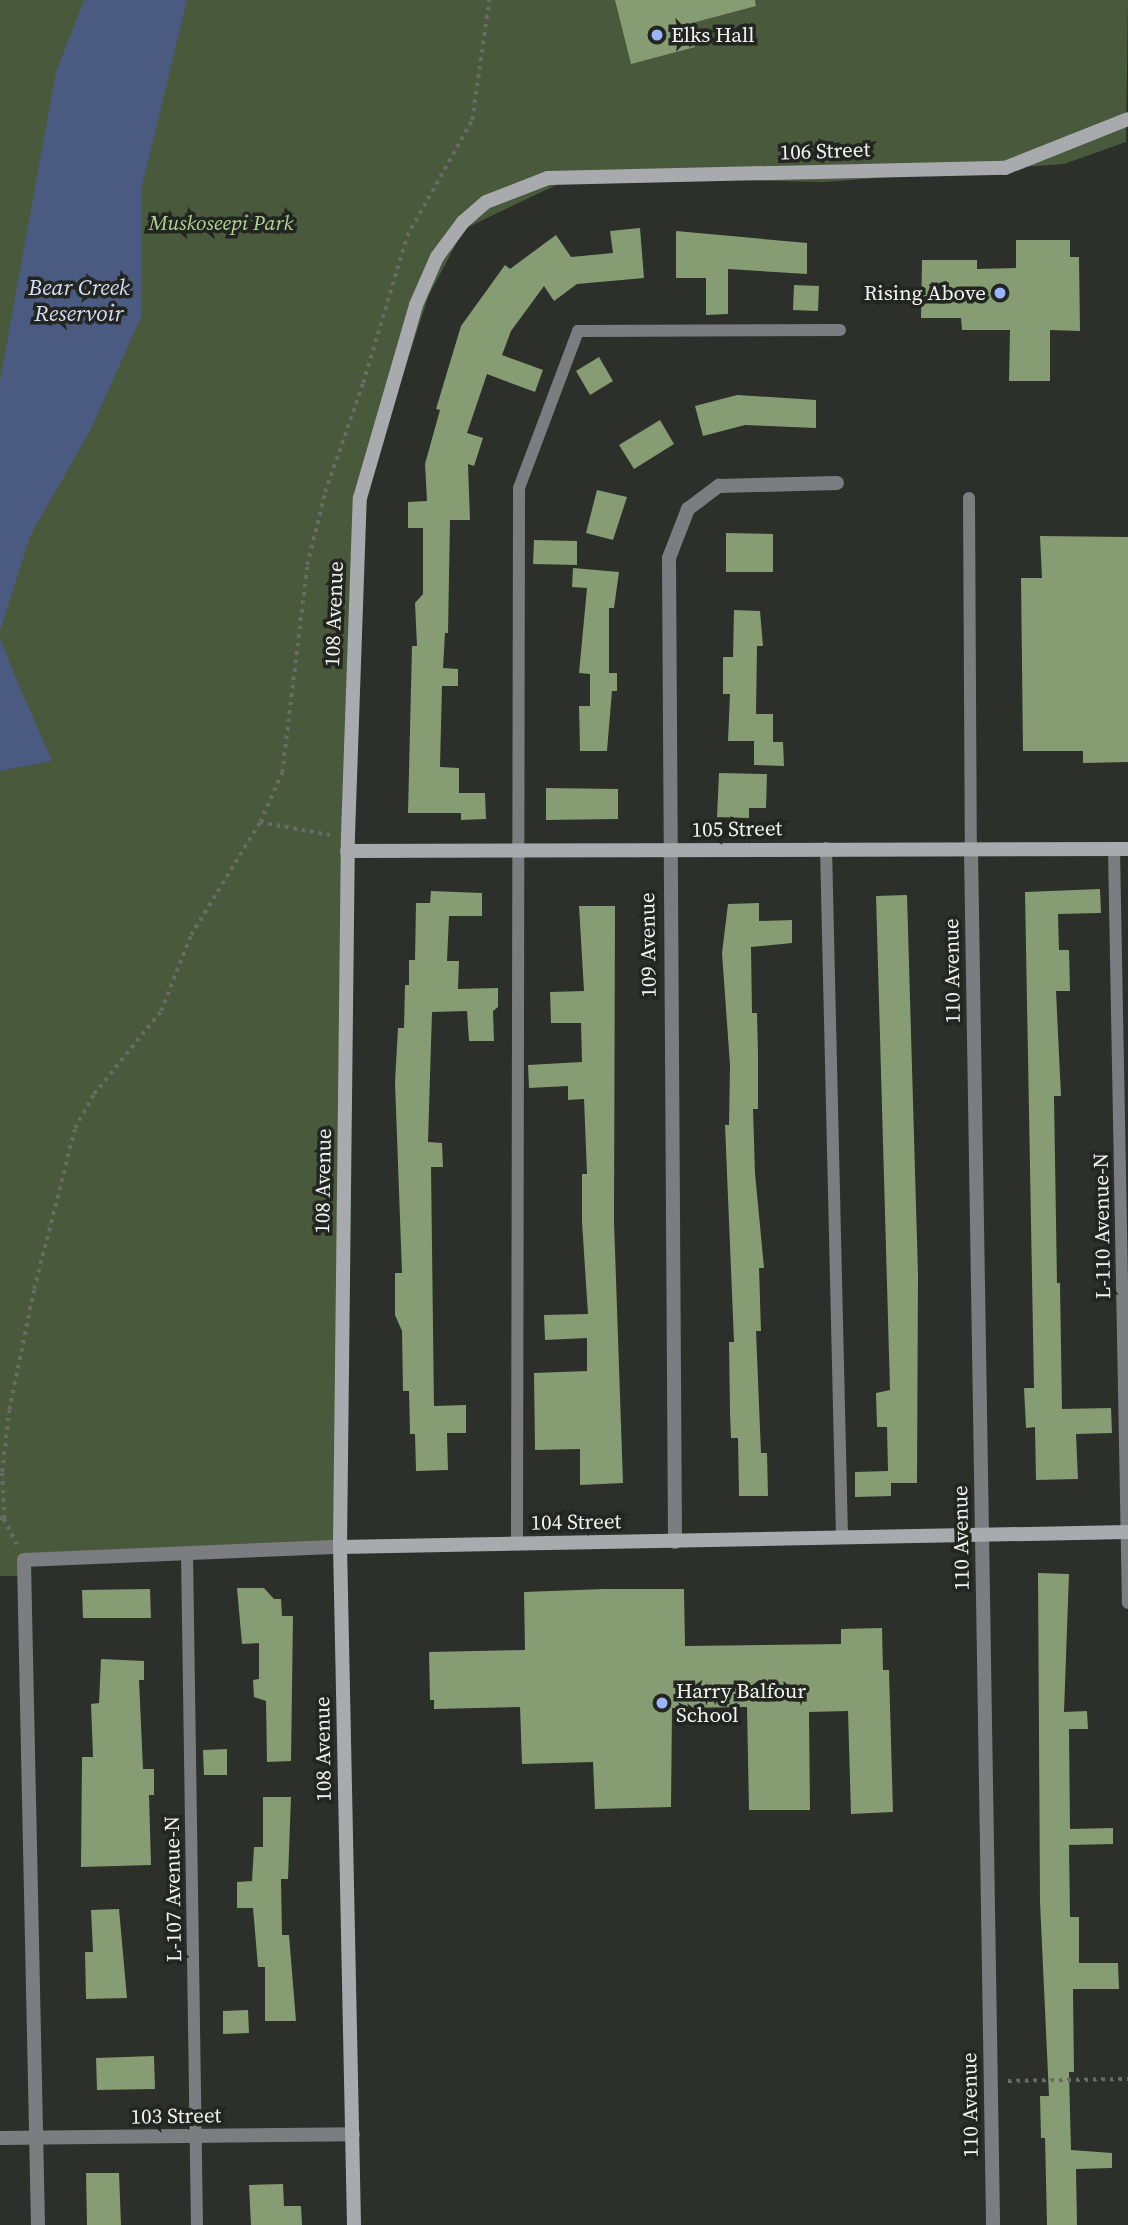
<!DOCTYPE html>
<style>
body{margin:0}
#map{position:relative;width:1128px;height:2225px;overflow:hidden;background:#2d2f2a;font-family:"Source Serif 4",serif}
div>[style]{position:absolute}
.green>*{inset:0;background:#49593b}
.water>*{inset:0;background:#4b5a80}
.building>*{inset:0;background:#869c73}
.path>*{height:3.5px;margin-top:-1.75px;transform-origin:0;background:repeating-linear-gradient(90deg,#696b66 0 3.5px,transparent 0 8.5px)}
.lane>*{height:12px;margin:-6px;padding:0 6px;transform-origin:6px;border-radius:6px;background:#7c7d80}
.street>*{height:14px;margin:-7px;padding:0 7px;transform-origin:7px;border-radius:7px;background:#7c7d80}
.secondary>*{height:14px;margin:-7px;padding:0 7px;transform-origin:7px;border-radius:7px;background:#a8aaae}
.dots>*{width:19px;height:19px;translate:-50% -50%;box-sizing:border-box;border:4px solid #232521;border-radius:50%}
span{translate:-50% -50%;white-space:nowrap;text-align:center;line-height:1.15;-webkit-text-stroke:7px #232521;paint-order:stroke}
.poi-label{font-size:21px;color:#f1f3ef}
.left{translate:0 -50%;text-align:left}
.right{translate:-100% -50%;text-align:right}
.street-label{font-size:21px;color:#f1f3ef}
.park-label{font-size:21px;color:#b2d494;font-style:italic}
.water-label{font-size:23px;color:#d5dff9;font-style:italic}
</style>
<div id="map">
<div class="green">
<div style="clip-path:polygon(0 0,1128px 0,1126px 142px,1064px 164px,825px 182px,573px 177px,464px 229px,429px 295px,353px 525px,344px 1550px,25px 1560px,24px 1576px,0 1576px)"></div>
</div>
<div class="water">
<div style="clip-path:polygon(84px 0,187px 0,142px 186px,142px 315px,90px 431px,30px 536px,0 631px,0 381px,56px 72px)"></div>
<div style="clip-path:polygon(0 638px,15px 676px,52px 761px,0 771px)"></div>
</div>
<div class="building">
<div style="clip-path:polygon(615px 0,755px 0,756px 6px,688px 24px,695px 47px,631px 64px)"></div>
<div style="clip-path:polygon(640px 228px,644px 278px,577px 284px,554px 301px,544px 286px,511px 331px,502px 355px,543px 370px,535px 392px,487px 374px,467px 433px,483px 438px,474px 466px,468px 464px,470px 520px,450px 520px,448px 633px,445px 633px,443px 668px,458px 669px,458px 686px,442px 686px,440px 767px,459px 768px,459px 793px,485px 793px,486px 819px,461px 820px,461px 813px,408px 813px,412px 646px,417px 646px,415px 603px,423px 594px,423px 528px,408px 528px,408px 502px,427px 501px,425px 464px,440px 410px,436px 409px,461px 326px,505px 265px,510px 269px,556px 235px,571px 257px,613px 253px,610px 231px)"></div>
<div style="clip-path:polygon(676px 231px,807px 243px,807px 274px,728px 269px,728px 314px,706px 315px,706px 278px,676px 278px)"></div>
<div style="clip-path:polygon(1016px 240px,1070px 240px,1070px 257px,1079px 257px,1080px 331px,1050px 330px,1050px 381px,1009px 381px,1010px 330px,962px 330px,961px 318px,921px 318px,922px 260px,977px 260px,977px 269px,1016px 268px)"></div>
<div style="clip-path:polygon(794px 285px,819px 286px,818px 311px,793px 310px)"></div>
<div style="clip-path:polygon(599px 357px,613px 381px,590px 395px,576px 371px)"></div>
<div style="clip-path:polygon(737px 395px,816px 400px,816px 428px,745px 425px,703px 436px,695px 406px)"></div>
<div style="clip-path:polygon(660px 420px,674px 444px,634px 469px,619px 445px)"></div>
<div style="clip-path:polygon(597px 490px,627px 497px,613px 540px,586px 533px)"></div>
<div style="clip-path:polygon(726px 533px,773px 534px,773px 572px,726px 572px)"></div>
<div style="clip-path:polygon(1040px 536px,1128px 537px,1128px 762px,1083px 763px,1083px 751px,1023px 751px,1021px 578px,1042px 578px)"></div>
<div style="clip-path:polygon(534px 540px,577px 541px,577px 565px,533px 564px)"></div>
<div style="clip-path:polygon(573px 568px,619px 572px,614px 608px,609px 608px,609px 673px,617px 673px,617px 691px,612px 691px,607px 751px,580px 751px,579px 706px,590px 706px,590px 674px,579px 673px,587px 588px,572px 587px)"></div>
<div style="clip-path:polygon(734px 610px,760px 611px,763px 646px,757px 646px,756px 714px,773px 714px,773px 742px,783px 742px,784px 766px,754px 765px,754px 741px,728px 741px,730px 694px,723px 694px,723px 657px,733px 657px)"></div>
<div style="clip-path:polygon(719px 773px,767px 774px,766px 808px,749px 808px,749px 818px,717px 817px)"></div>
<div style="clip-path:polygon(546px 788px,618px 789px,618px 819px,546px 820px)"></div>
<div style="clip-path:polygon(1100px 889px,1101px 913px,1058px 914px,1059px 950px,1069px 950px,1070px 991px,1056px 991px,1061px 1096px,1054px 1096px,1057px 1283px,1060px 1283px,1062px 1409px,1111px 1408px,1112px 1433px,1076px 1434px,1078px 1479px,1036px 1480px,1035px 1427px,1026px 1428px,1024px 1388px,1034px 1388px,1025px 892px)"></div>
<div style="clip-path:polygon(431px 891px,482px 893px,482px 916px,449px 916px,447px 961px,459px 961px,458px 989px,498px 988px,498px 1007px,493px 1011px,494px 1041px,469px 1041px,467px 1011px,432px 1012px,428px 1142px,442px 1143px,443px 1167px,431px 1167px,434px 1406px,466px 1405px,466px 1433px,447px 1433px,448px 1470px,416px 1471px,415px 1434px,410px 1434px,409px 1391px,403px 1391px,402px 1331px,395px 1315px,395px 1273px,402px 1273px,395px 1082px,398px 1028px,404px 1028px,405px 985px,409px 985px,409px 960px,415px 960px,416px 903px,430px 903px)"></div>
<div style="clip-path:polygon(907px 895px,918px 1274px,917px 1483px,891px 1483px,891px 1496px,855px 1497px,855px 1472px,888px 1471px,887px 1427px,877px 1427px,876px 1393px,890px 1390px,876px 896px)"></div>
<div style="clip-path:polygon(759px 903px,759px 921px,792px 920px,792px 943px,751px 947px,752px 1013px,757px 1013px,758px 1054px,758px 1109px,753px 1109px,755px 1173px,764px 1268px,759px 1268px,761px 1331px,756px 1331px,761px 1453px,767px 1453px,768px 1496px,739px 1496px,738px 1438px,731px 1438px,730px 1413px,729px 1342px,734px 1342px,725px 1125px,729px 1125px,730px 1065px,722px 953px,728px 904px)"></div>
<div style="clip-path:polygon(579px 906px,615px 906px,614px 1221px,623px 1483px,580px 1485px,580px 1449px,535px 1450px,534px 1373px,587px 1371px,587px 1338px,545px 1340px,544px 1315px,588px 1314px,582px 1222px,582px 1174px,587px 1174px,584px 1099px,568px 1100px,568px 1086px,529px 1088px,528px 1065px,582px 1062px,581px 1023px,551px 1023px,550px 992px,584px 991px)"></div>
<div style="clip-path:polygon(1038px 1573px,1069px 1574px,1064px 1712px,1087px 1711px,1088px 1729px,1069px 1729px,1070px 1829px,1113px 1828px,1113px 1844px,1069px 1845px,1070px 1917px,1079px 1917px,1079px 1963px,1118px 1963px,1119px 1989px,1073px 1989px,1074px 2072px,1069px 2072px,1071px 2150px,1112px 2153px,1112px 2168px,1076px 2169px,1077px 2225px,1047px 2225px,1045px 2138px,1041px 2138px,1040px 2096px,1049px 2096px,1040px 1902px)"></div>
<div style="clip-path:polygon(237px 1588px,264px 1588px,274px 1599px,281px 1599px,282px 1616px,293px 1616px,291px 1761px,267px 1762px,266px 1701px,254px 1697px,253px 1680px,259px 1679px,259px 1643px,242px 1644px)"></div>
<div style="clip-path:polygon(150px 1589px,151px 1618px,83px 1618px,82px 1590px)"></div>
<div style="clip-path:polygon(604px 1589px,684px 1589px,685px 1646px,841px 1644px,841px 1629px,882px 1628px,883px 1670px,889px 1670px,893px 1812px,851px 1814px,848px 1711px,809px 1712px,810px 1810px,749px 1810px,747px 1707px,672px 1708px,671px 1807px,595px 1809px,593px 1762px,522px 1764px,520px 1707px,434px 1709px,434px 1700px,430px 1700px,429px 1652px,525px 1650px,524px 1592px)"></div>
<div style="clip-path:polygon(101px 1659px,144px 1661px,144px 1680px,139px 1680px,143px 1769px,154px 1769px,154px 1795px,149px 1795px,151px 1865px,81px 1867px,82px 1757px,93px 1757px,91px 1704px,99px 1703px)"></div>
<div style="clip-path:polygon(227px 1749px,227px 1775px,204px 1775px,203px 1750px)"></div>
<div style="clip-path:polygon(263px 1797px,291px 1797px,288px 1879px,281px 1879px,282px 1935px,289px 1935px,296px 2021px,265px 2021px,265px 1967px,258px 1967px,253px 1908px,237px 1908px,237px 1882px,252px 1881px,254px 1847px,263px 1847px)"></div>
<div style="clip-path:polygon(119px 1909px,127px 1998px,86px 1999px,85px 1952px,93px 1952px,91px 1910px)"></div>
<div style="clip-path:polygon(248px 2010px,249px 2033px,223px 2034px,223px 2011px)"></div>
<div style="clip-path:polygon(154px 2056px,155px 2089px,97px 2090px,96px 2058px)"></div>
<div style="clip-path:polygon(86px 2173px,119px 2173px,121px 2225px,87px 2225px)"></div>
<div style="clip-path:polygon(283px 2184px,284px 2206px,301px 2206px,302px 2225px,251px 2225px,249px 2185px)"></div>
</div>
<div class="path">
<div style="left:260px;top:822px;width:71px;rotate:10.5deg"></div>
<div style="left:0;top:1518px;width:4px;rotate:14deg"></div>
<div style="left:4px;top:1519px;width:47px;rotate:-92.4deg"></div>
<div style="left:2px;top:1472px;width:62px;rotate:-83.6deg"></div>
<div style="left:9px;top:1410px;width:124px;rotate:-78.3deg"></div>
<div style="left:34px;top:1289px;width:166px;rotate:-75.7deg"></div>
<div style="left:75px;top:1128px;width:39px;rotate:-61deg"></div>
<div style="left:94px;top:1094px;width:107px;rotate:-51.1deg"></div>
<div style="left:161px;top:1011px;width:82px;rotate:-68.5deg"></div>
<div style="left:191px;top:935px;width:132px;rotate:-58.6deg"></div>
<div style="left:260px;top:822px;width:54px;rotate:-65.8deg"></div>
<div style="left:282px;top:773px;width:209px;rotate:-83.1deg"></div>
<div style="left:307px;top:565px;width:75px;rotate:-76.1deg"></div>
<div style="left:325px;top:492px;width:115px;rotate:-70.8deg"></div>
<div style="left:363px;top:383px;width:153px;rotate:-73.3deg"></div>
<div style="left:407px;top:236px;width:133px;rotate:-60.7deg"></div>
<div style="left:472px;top:120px;width:121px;rotate:-81.9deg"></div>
<div style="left:4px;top:1519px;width:29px;rotate:63deg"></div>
<div style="left:1008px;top:2081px;width:120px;rotate:-1deg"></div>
</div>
<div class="lane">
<div style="left:969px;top:498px;width:352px;rotate:89.7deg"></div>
<div style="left:826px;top:848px;width:690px;rotate:88.67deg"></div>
<div style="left:1114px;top:849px;width:754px;rotate:88.94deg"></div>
<div style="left:517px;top:1544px;width:1056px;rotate:-89.89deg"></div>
<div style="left:519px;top:488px;width:168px;rotate:-69.4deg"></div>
<div style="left:578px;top:331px;width:262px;rotate:-0.2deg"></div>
<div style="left:187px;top:1553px;width:672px;rotate:89.15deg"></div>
</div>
<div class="street">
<div style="left:971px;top:850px;width:1375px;rotate:89.08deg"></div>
<div style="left:675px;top:1542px;width:984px;rotate:-90.35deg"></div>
<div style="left:669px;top:558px;width:53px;rotate:-68.8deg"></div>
<div style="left:688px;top:509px;width:39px;rotate:-37deg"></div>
<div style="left:719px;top:486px;width:118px;rotate:-1.5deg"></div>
<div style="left:0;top:2138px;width:353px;rotate:-0.6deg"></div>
<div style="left:38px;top:2225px;width:665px;rotate:-91.21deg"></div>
<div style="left:24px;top:1560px;width:316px;rotate:-2.4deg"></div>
</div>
<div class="secondary">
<div style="left:347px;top:851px;width:781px;rotate:-0.15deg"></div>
<div style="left:340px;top:1547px;width:788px;rotate:-1.09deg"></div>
<div style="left:354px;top:2225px;width:678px;rotate:-91.18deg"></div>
<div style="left:340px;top:1547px;width:712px;rotate:-89.36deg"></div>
<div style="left:348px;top:835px;width:337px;rotate:-88deg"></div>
<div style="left:360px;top:498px;width:201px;rotate:-73.8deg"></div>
<div style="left:416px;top:305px;width:52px;rotate:-66.4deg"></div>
<div style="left:437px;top:257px;width:44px;rotate:-53.4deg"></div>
<div style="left:463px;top:222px;width:30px;rotate:-41deg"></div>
<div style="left:486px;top:202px;width:66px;rotate:-21.2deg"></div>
<div style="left:548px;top:178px;width:457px;rotate:-1.3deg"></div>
<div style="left:1005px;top:168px;width:132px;rotate:-21.7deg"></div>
</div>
<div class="dots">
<div style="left:657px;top:35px;background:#9ab5fd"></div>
<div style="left:1000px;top:293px;background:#9ab5fd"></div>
<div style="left:662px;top:1703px;background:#9ab5fd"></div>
</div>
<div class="poi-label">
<span class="left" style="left:671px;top:35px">Elks Hall</span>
<span class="right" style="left:986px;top:293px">Rising Above</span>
<span class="left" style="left:676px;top:1703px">Harry Balfour<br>School</span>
</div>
<div class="street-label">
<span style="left:825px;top:151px;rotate:-2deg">106 Street</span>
<span style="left:334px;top:614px;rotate:-88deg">108 Avenue</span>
<span style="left:737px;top:829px;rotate:-1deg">105 Street</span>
<span style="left:648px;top:945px;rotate:-91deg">109 Avenue</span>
<span style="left:952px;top:971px;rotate:-91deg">110 Avenue</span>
<span style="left:323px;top:1181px;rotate:-89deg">108 Avenue</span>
<span style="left:1102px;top:1226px;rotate:-91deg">L-110 Avenue-N</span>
<span style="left:576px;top:1522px;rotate:-1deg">104 Street</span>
<span style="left:961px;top:1538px;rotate:-91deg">110 Avenue</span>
<span style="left:323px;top:1749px;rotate:-91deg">108 Avenue</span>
<span style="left:173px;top:1889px;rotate:-91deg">L-107 Avenue-N</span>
<span style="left:970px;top:2105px;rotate:-91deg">110 Avenue</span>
<span style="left:176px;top:2116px;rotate:-1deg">103 Street</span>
</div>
<div class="park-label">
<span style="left:221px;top:223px">Muskoseepi Park</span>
</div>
<div class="water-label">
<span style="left:79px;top:300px">Bear Creek<br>Reservoir</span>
</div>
</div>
